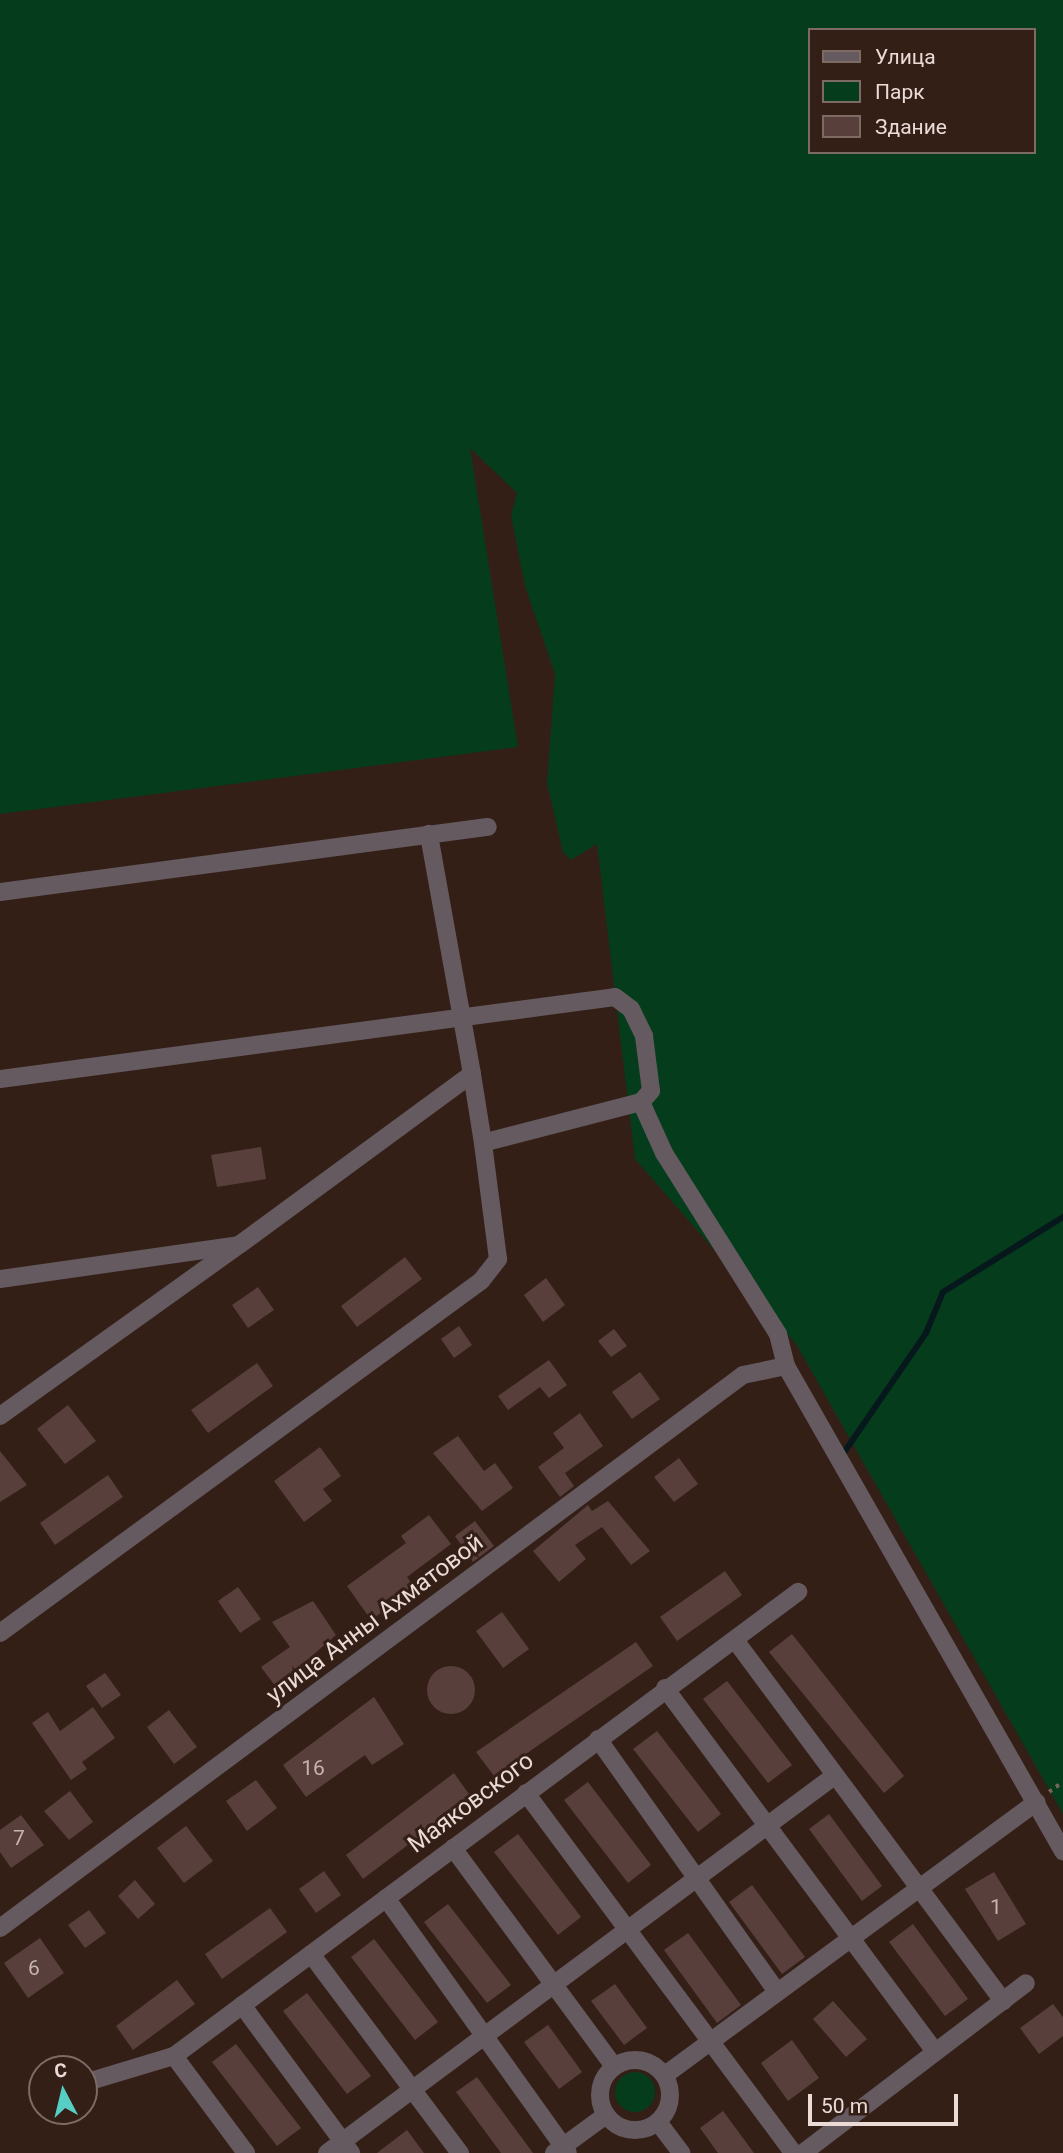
<!DOCTYPE html>
<meta charset="utf-8">
<style>
body{margin:0}
#map{position:relative;width:1063px;height:2153px;overflow:hidden;background:#341f17;font-family:Roboto,sans-serif}
div>[style]{position:absolute}
.green>*{inset:0;background:#053c1b}
.round{border-radius:50%}
.stream>*{height:6px;margin:-3px;padding:0 3px;transform-origin:3px;border-radius:3px;background:#07181c}
.building>*{inset:0;background:#583f3b}
.path>*{height:3.5px;margin-top:-1.75px;transform-origin:0;background:repeating-linear-gradient(90deg,#77645d 0 3.5px,transparent 0 8.5px)}
.minor>*{height:18px;margin:-9px;padding:0 9px;transform-origin:9px;border-radius:9px;background:#655a60}
.minor>.ring{margin:-9px;padding:0;box-sizing:content-box;background:none;border:18px solid #655a60;border-radius:50%}
span{translate:-50% -50%;white-space:nowrap;text-align:center;line-height:1.15;-webkit-text-stroke:6px #341f17;paint-order:stroke}
.number-label{font-size:21px;color:#c6b4af}
.number-label span{-webkit-text-stroke-width:0}
.street-label{font-size:24px;color:#eadbd6}
.legend{position:absolute;left:808px;top:28px;width:228px;height:126px;box-sizing:border-box;background:#341f17;border:2px solid #7d6a63;margin:0;padding:9px 12px;list-style:none;font-size:21px;color:#eadbd6}
.legend li{display:flex;align-items:center;gap:14px;height:35px}
.legend b{width:35px;border:2px solid #7d6a63}
.north{position:absolute;left:28px;top:2055px;width:70px;height:70px;box-sizing:border-box;background:#341f17;border:2px solid #7d6a63;border-radius:50%;rotate:353deg;font-size:19px;font-weight:700;line-height:28px;text-align:center;color:#eadbd6}
.north::after{content:'';display:block;margin:auto;width:24px;height:32px;background:#56cec4;clip-path:polygon(50% 0,100% 100%,50% 72%,0 100%)}
.scale{position:absolute;left:808px;top:2094px;width:150px;height:32px;box-sizing:border-box;border:4px solid #eadbd6;border-top:0;padding-left:9px;font-size:21px;line-height:24px;white-space:nowrap;color:#eadbd6;-webkit-text-stroke:5px #341f17;paint-order:stroke}
</style>
<div id="map">
<div class="green">
<div style="clip-path:polygon(evenodd,0 0,1063px 0,1063px 1814px,796px 1344px,635px 1159px,597px 844px,571px 860px,563px 852px,547px 783px,555px 674px,525px 586px,511px 515px,517px 493px,470px 448px,518px 747px,0 814px,0 0,809px 30px,1033px 30px,1033px 152px,809px 152px,809px 30px)"></div>
<div class="round" style="left:615px;top:2072px;width:40px;height:40px"></div>
</div>
<div class="stream">
<div style="left:845px;top:1451px;width:143px;rotate:-55.5deg"></div>
<div style="left:926px;top:1333px;width:44px;rotate:-67.5deg"></div>
<div style="left:943px;top:1292px;width:142px;rotate:-32deg"></div>
</div>
<div class="building">
<div style="clip-path:polygon(261px 1147px,266px 1179px,217px 1187px,211px 1155px)"></div>
<div style="clip-path:polygon(405px 1257px,422px 1279px,357px 1327px,341px 1306px)"></div>
<div style="clip-path:polygon(546px 1278px,565px 1305px,543px 1322px,524px 1295px)"></div>
<div style="clip-path:polygon(258px 1287px,274px 1310px,248px 1328px,232px 1305px)"></div>
<div style="clip-path:polygon(459px 1326px,472px 1345px,454px 1358px,441px 1339px)"></div>
<div style="clip-path:polygon(614px 1329px,627px 1346px,611px 1357px,598px 1341px)"></div>
<div style="clip-path:polygon(549px 1360px,567px 1385px,549px 1398px,540px 1387px,508px 1410px,498px 1396px)"></div>
<div style="clip-path:polygon(257px 1363px,273px 1386px,208px 1433px,191px 1410px)"></div>
<div style="clip-path:polygon(640px 1372px,660px 1399px,632px 1419px,612px 1392px)"></div>
<div style="clip-path:polygon(68px 1405px,96px 1441px,65px 1464px,37px 1429px)"></div>
<div style="clip-path:polygon(580px 1413px,603px 1446px,565px 1473px,574px 1486px,560px 1497px,538px 1467px,564px 1448px,553px 1433px)"></div>
<div style="clip-path:polygon(458px 1436px,484px 1471px,495px 1463px,513px 1488px,482px 1511px,433px 1453px)"></div>
<div style="clip-path:polygon(320px 1447px,341px 1476px,323px 1489px,332px 1501px,304px 1522px,274px 1481px)"></div>
<div style="clip-path:polygon(0 1451px,27px 1485px,0 1502px)"></div>
<div style="clip-path:polygon(679px 1458px,698px 1484px,674px 1502px,654px 1477px)"></div>
<div style="clip-path:polygon(108px 1475px,123px 1497px,55px 1545px,40px 1523px)"></div>
<div style="clip-path:polygon(608px 1501px,650px 1551px,631px 1565px,602px 1527px,575px 1545px,586px 1559px,559px 1582px,533px 1551px,588px 1505px,592px 1511px)"></div>
<div style="clip-path:polygon(429px 1515px,451px 1544px,407px 1577px,415px 1588px,371px 1620px,347px 1586px,406px 1543px,401px 1536px)"></div>
<div style="clip-path:polygon(475px 1521px,494px 1546px,473px 1562px,455px 1536px)"></div>
<div style="clip-path:polygon(725px 1571px,742px 1595px,677px 1641px,660px 1617px)"></div>
<div style="clip-path:polygon(238px 1587px,261px 1619px,240px 1633px,218px 1601px)"></div>
<div style="clip-path:polygon(313px 1601px,336px 1635px,292px 1673px,299px 1683px,282px 1695px,261px 1667px,290px 1647px,272px 1622px)"></div>
<div style="clip-path:polygon(502px 1612px,529px 1649px,503px 1668px,476px 1631px)"></div>
<div style="clip-path:polygon(792px 1634px,904px 1776px,884px 1793px,769px 1652px)"></div>
<div style="clip-path:polygon(636px 1642px,653px 1666px,494px 1776px,476px 1752px)"></div>
<div class="round" style="left:427px;top:1666px;width:48px;height:48px"></div>
<div style="clip-path:polygon(105px 1673px,121px 1695px,102px 1708px,86px 1686px)"></div>
<div style="clip-path:polygon(727px 1681px,792px 1765px,768px 1783px,703px 1699px)"></div>
<div style="clip-path:polygon(374px 1697px,404px 1744px,372px 1765px,365px 1755px,306px 1797px,283px 1765px)"></div>
<div style="clip-path:polygon(93px 1707px,115px 1738px,82px 1762px,87px 1769px,71px 1780px,32px 1723px,48px 1712px,60px 1731px)"></div>
<div style="clip-path:polygon(169px 1710px,197px 1747px,174px 1764px,147px 1727px)"></div>
<div style="clip-path:polygon(657px 1731px,721px 1814px,698px 1832px,633px 1749px)"></div>
<div style="clip-path:polygon(454px 1773px,471px 1797px,363px 1879px,346px 1855px)"></div>
<div style="clip-path:polygon(256px 1780px,277px 1808px,247px 1831px,226px 1801px)"></div>
<div style="clip-path:polygon(588px 1782px,651px 1865px,628px 1883px,564px 1800px)"></div>
<div style="clip-path:polygon(70px 1791px,93px 1822px,69px 1840px,44px 1811px)"></div>
<div style="clip-path:polygon(829px 1814px,882px 1886px,862px 1901px,809px 1829px)"></div>
<div style="clip-path:polygon(21px 1815px,44px 1845px,11px 1868px,0 1852px,0 1830px)"></div>
<div style="clip-path:polygon(186px 1826px,213px 1861px,184px 1883px,157px 1848px)"></div>
<div style="clip-path:polygon(518px 1834px,581px 1917px,558px 1935px,494px 1852px)"></div>
<div style="clip-path:polygon(324px 1871px,341px 1895px,316px 1913px,299px 1889px)"></div>
<div style="clip-path:polygon(994px 1872px,1026px 1924px,998px 1941px,965px 1889px)"></div>
<div style="clip-path:polygon(135px 1880px,155px 1904px,138px 1919px,118px 1896px)"></div>
<div style="clip-path:polygon(752px 1885px,805px 1957px,782px 1974px,729px 1902px)"></div>
<div style="clip-path:polygon(448px 1904px,511px 1985px,487px 2003px,424px 1922px)"></div>
<div style="clip-path:polygon(270px 1908px,287px 1932px,222px 1979px,205px 1954px)"></div>
<div style="clip-path:polygon(89px 1910px,106px 1933px,85px 1948px,68px 1925px)"></div>
<div style="clip-path:polygon(913px 1924px,968px 1999px,945px 2016px,889px 1942px)"></div>
<div style="clip-path:polygon(688px 1933px,741px 2005px,717px 2023px,664px 1950px)"></div>
<div style="clip-path:polygon(40px 1938px,64px 1973px,28px 1998px,4px 1963px)"></div>
<div style="clip-path:polygon(374px 1939px,438px 2022px,415px 2040px,351px 1957px)"></div>
<div style="clip-path:polygon(177px 1980px,195px 2004px,133px 2050px,116px 2026px)"></div>
<div style="clip-path:polygon(615px 1984px,647px 2028px,624px 2045px,591px 2001px)"></div>
<div style="clip-path:polygon(307px 1993px,371px 2076px,347px 2094px,283px 2011px)"></div>
<div style="clip-path:polygon(833px 2001px,867px 2039px,846px 2057px,813px 2019px)"></div>
<div style="clip-path:polygon(1053px 2004px,1063px 2017px,1063px 2036px,1039px 2054px,1020px 2028px)"></div>
<div style="clip-path:polygon(548px 2025px,582px 2072px,559px 2089px,524px 2042px)"></div>
<div style="clip-path:polygon(792px 2040px,819px 2078px,788px 2101px,761px 2063px)"></div>
<div style="clip-path:polygon(236px 2044px,301px 2128px,277px 2146px,212px 2062px)"></div>
<div style="clip-path:polygon(477px 2077px,533px 2153px,501px 2153px,456px 2092px)"></div>
<div style="clip-path:polygon(723px 2111px,754px 2153px,718px 2153px,700px 2128px)"></div>
<div style="clip-path:polygon(407px 2130px,424px 2153px,377px 2153px)"></div>
</div>
<div class="path">
<div style="left:1049px;top:1792px;width:17px;rotate:-36deg"></div>
</div>
<div class="minor">
<div style="left:0;top:892px;width:492px;rotate:-7.6deg"></div>
<div style="left:0;top:1079px;width:620px;rotate:-7.59deg"></div>
<div style="left:615px;top:997px;width:20px;rotate:37deg"></div>
<div style="left:631px;top:1009px;width:30px;rotate:64deg"></div>
<div style="left:644px;top:1036px;width:55px;rotate:82.7deg"></div>
<div style="left:651px;top:1091px;width:15px;rotate:132deg"></div>
<div style="left:641px;top:1102px;width:163px;rotate:165.5deg"></div>
<div style="left:483px;top:1143px;width:70px;rotate:-99.1deg"></div>
<div style="left:641px;top:1102px;width:56px;rotate:65.7deg"></div>
<div style="left:664px;top:1153px;width:214px;rotate:57.8deg"></div>
<div style="left:778px;top:1334px;width:33px;rotate:76deg"></div>
<div style="left:786px;top:1366px;width:559px;rotate:60.27deg"></div>
<div style="left:0;top:1279px;width:241px;rotate:-8.1deg"></div>
<div style="left:239px;top:1245px;width:289px;rotate:-36.3deg"></div>
<div style="left:472px;top:1074px;width:244px;rotate:-100.2deg"></div>
<div style="left:0;top:1416px;width:290px;rotate:-35.6deg"></div>
<div style="left:0;top:1633px;width:596px;rotate:-36.2deg"></div>
<div style="left:481px;top:1281px;width:28px;rotate:-52deg"></div>
<div style="left:498px;top:1259px;width:117px;rotate:-97.4deg"></div>
<div style="left:735px;top:1640px;width:450px;rotate:53.4deg"></div>
<div style="left:665px;top:1688px;width:452px;rotate:53.4deg"></div>
<div style="left:598px;top:1739px;width:310px;rotate:54.7deg"></div>
<div style="left:526px;top:1793px;width:448px;rotate:53.4deg"></div>
<div style="left:453px;top:1848px;width:271px;rotate:53.6deg"></div>
<div style="left:386px;top:1898px;width:313px;rotate:54.5deg"></div>
<div style="left:0;top:1928px;width:926px;rotate:-36.66deg"></div>
<div style="left:743px;top:1375px;width:44px;rotate:-11.8deg"></div>
<div style="left:311px;top:1954px;width:249px;rotate:53.2deg"></div>
<div style="left:242px;top:2005px;width:184px;rotate:53.6deg"></div>
<div style="left:174px;top:2056px;width:121px;rotate:53.4deg"></div>
<div class="ring" style="left:600px;top:2060px;width:52px;height:52px"></div>
<div style="left:665px;top:2075px;width:461px;rotate:-36.3deg"></div>
<div style="left:84px;top:2083px;width:94px;rotate:-16.7deg"></div>
<div style="left:174px;top:2056px;width:778px;rotate:-36.63deg"></div>
<div style="left:658px;top:2122px;width:39px;rotate:53deg"></div>
<div style="left:327px;top:2153px;width:632px;rotate:-36.63deg"></div>
<div style="left:554px;top:2153px;width:64px;rotate:-36.2deg"></div>
<div style="left:803px;top:2153px;width:280px;rotate:-37.3deg"></div>
</div>
<div class="number-label">
<span style="left:313px;top:1768px">16</span>
<span style="left:19px;top:1838px">7</span>
<span style="left:996px;top:1907px">1</span>
<span style="left:34px;top:1968px">6</span>
</div>
<div class="street-label">
<span style="left:375px;top:1619px;rotate:-37deg">улица Анны Ахматовой</span>
<span style="left:471px;top:1803px;rotate:-37deg">Маяковского</span>
</div>
<ul class="legend">
<li><b style="height:9px;background:#655a60"></b>Улица</li>
<li><b style="height:19px;background:#053c1b"></b>Парк</li>
<li><b style="height:19px;background:#583f3b"></b>Здание</li>
</ul>
<div class="north">С</div>
<div class="scale">50 m</div>
</div>
